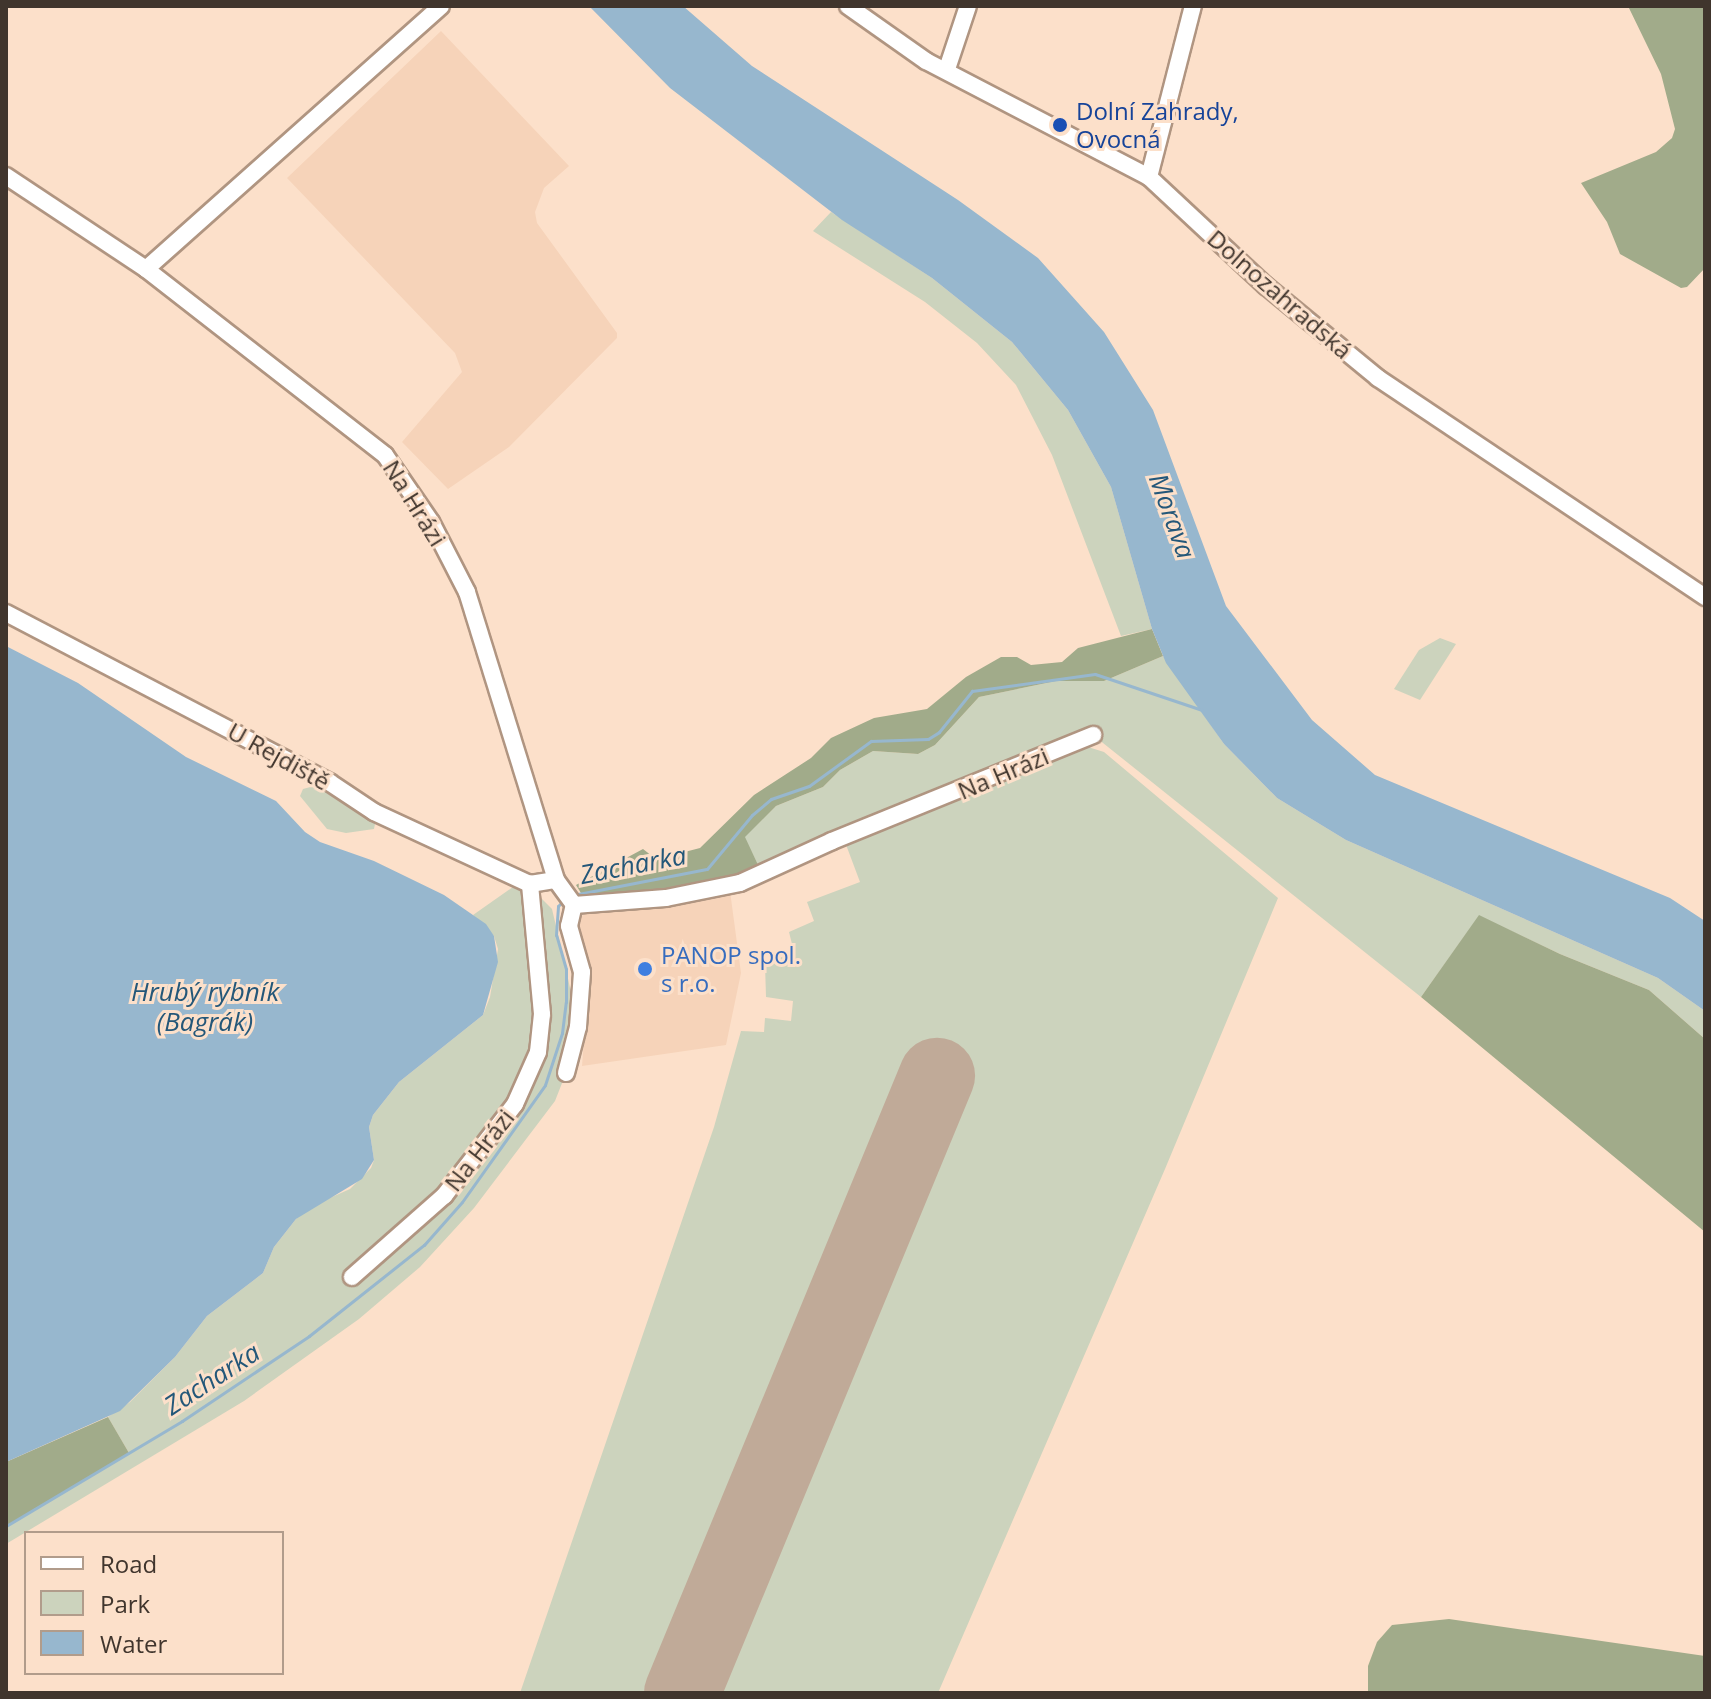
<!DOCTYPE html>
<meta charset="utf-8">
<style>
body{margin:0}
#map{position:relative;width:1711px;height:1699px;overflow:hidden;background:#fce0ca;font-family:"Open Sans",sans-serif}
div>[style]{position:absolute}
.built>*{inset:0;background:#f6d3b9}
.green>*{inset:0;background:#ccd3bd}
.forest>*{inset:0;background:#a1ab8a}
.water>*{inset:0;background:#97b7ce}
.stream>*{height:3px;margin:-1.5px;padding:0 1.5px;transform-origin:1.5px;border-radius:1.5px;background:#97b7ce}
.runway>*{height:76px;margin:-38px;padding:0 38px;transform-origin:38px;border-radius:38px;background:#c0aa98}
.roads{filter:drop-shadow(2px 0 #b09581) drop-shadow(-2px 0 #b09581) drop-shadow(0 2px #b09581) drop-shadow(0 -2px #b09581)}
.minor>*{height:16px;margin:-8px;padding:0 8px;transform-origin:8px;border-radius:8px;background:#fff}
.dots>*{width:22px;height:22px;translate:-50% -50%;box-sizing:border-box;border:4px solid #fce0ca;border-radius:50%}
span{translate:-50% -50%;white-space:nowrap;text-align:center;line-height:1.15;-webkit-text-stroke:6px #fce0ca;paint-order:stroke}
.transit-label{font-size:24px;color:#164399}
.left{translate:0 -50%;text-align:left}
.street-label{font-size:24px;color:#40352d}
.shop-label{font-size:24px;color:#366cbe}
.water-label{font-size:26px;color:#245779;font-style:italic}
.frame{position:absolute;inset:0;border:8px solid #40352d;pointer-events:none}
.legend{position:absolute;left:24px;top:1531px;width:260px;height:144px;box-sizing:border-box;background:#fce0ca;border:2px solid #b19c8b;margin:0;padding:10px 14px;list-style:none;font-size:24px;color:#40352d}
.legend li{display:flex;align-items:center;gap:16px;height:40px}
.legend b{width:40px;border:2px solid #b19c8b}
</style>
<div id="map">
<div class="built">
<div style="clip-path:polygon(441px 31px,569px 166px,544px 188px,535px 212px,537px 223px,617px 333px,617px 338px,509px 447px,448px 489px,402px 442px,462px 372px,455px 353px,287px 178px)"></div>
<div style="clip-path:polygon(730px 891px,741px 973px,726px 1045px,582px 1066px,586px 1016px,573px 923px,595px 906px)"></div>
</div>
<div class="green">
<div style="clip-path:polygon(831px 212px,932px 278px,1012px 342px,1068px 410px,1111px 487px,1152px 629px,1121px 636px,1052px 455px,1016px 385px,977px 343px,925px 302px,813px 231px)"></div>
<div style="clip-path:polygon(1440px 638px,1456px 644px,1420px 700px,1394px 689px,1419px 650px)"></div>
<div style="clip-path:polygon(1163px 656px,1224px 744px,1277px 798px,1346px 840px,1658px 978px,1705px 1011px,1705px 1039px,1649px 990px,1560px 954px,1479px 916px,1421px 997px,1093px 735px,759px 867px,744px 837px,776px 806px,823px 787px,840px 770px,873px 751px,918px 754px,935px 745px,979px 697px,1056px 681px,1104px 681px)"></div>
<div style="clip-path:polygon(1088px 747px,1104px 752px,1278px 898px,1165px 1169px,938px 1693px,712px 1693px,964px 1084px,915px 1064px,654px 1693px,520px 1693px,714px 1127px,741px 1031px,764px 1032px,765px 1018px,791px 1021px,793px 1001px,766px 997px,765px 964px,794px 952px,789px 932px,814px 921px,807px 902px,860px 882px,845px 842px)"></div>
<div style="clip-path:polygon(329px 782px,376px 819px,374px 829px,346px 833px,327px 829px,300px 796px,303px 789px)"></div>
<div style="clip-path:polygon(523px 880px,552px 909px,566px 969px,574px 1007px,566px 1073px,555px 1101px,474px 1208px,420px 1267px,359px 1319px,244px 1401px,6px 1544px,6px 1526px,129px 1453px,108px 1417px,130px 1402px,175px 1357px,207px 1316px,263px 1273px,274px 1247px,296px 1219px,314px 1205px,350px 1189px,371px 1168px,374px 1160px,369px 1127px,373px 1115px,399px 1082px,483px 1015px,490px 997px,498px 949px,494px 936px,473px 915px)"></div>
</div>
<div class="forest">
<div style="clip-path:polygon(1628px 6px,1705px 6px,1705px 268px,1687px 287px,1681px 288px,1620px 254px,1607px 222px,1581px 183px,1656px 152px,1672px 138px,1675px 129px,1661px 74px)"></div>
<div style="clip-path:polygon(1152px 629px,1163px 656px,1104px 681px,1056px 681px,979px 697px,935px 745px,918px 754px,873px 751px,840px 770px,823px 787px,776px 806px,745px 837px,759px 867px,735px 879px,634px 895px,584px 898px,576px 885px,643px 849px,652px 856px,673px 855px,700px 848px,754px 795px,811px 758px,831px 738px,874px 718px,927px 709px,966px 677px,1001px 657px,1017px 657px,1031px 665px,1062px 662px,1078px 648px)"></div>
<div style="clip-path:polygon(1479px 915px,1560px 954px,1649px 990px,1705px 1039px,1705px 1232px,1421px 997px)"></div>
<div style="clip-path:polygon(108px 1417px,129px 1453px,6px 1526px,6px 1462px)"></div>
<div style="clip-path:polygon(1449px 1619px,1705px 1656px,1705px 1693px,1368px 1693px,1368px 1666px,1377px 1642px,1392px 1625px)"></div>
</div>
<div class="water">
<div style="clip-path:polygon(589px 6px,683px 6px,752px 66px,958px 200px,1038px 258px,1104px 332px,1153px 410px,1226px 606px,1312px 720px,1375px 775px,1670px 898px,1705px 921px,1705px 1011px,1658px 978px,1346px 840px,1277px 798px,1224px 744px,1166px 663px,1152px 629px,1111px 487px,1068px 410px,1012px 342px,932px 278px,842px 220px,670px 88px)"></div>
<div style="clip-path:polygon(6px 646px,78px 683px,186px 757px,276px 801px,305px 832px,320px 842px,374px 861px,444px 895px,486px 924px,494px 936px,498px 962px,483px 1015px,399px 1082px,373px 1115px,369px 1127px,374px 1160px,362px 1179px,296px 1219px,274px 1247px,263px 1273px,207px 1316px,175px 1357px,120px 1411px,6px 1462px)"></div>
</div>
<div class="stream">
<div style="left:573px;top:895px;width:136px;rotate:-11deg"></div>
<div style="left:707px;top:869px;width:70px;rotate:-50.2deg"></div>
<div style="left:752px;top:815px;width:25px;rotate:-40deg"></div>
<div style="left:771px;top:799px;width:40px;rotate:-18.9deg"></div>
<div style="left:809px;top:786px;width:77px;rotate:-36deg"></div>
<div style="left:871px;top:741px;width:57px;rotate:-2deg"></div>
<div style="left:928px;top:739px;width:13px;rotate:-32deg"></div>
<div style="left:939px;top:732px;width:53px;rotate:-51.2deg"></div>
<div style="left:972px;top:691px;width:124px;rotate:-7.9deg"></div>
<div style="left:1095px;top:674px;width:113px;rotate:18.6deg"></div>
<div style="left:6px;top:1526px;width:205px;rotate:-30.8deg"></div>
<div style="left:182px;top:1421px;width:153px;rotate:-33.8deg"></div>
<div style="left:309px;top:1336px;width:147px;rotate:-38.4deg"></div>
<div style="left:424px;top:1245px;width:57px;rotate:-48.5deg"></div>
<div style="left:462px;top:1202px;width:143px;rotate:-54.6deg"></div>
<div style="left:545px;top:1085px;width:55px;rotate:-71.9deg"></div>
<div style="left:562px;top:1033px;width:31px;rotate:-83deg"></div>
<div style="left:566px;top:1002px;width:33px;rotate:-90deg"></div>
<div style="left:566px;top:969px;width:35px;rotate:-106deg"></div>
<div style="left:556px;top:935px;width:29px;rotate:-86deg"></div>
<div style="left:558px;top:906px;width:7px;rotate:-45deg"></div>
</div>
<div class="runway">
<div style="left:682px;top:1693px;width:668px;rotate:-67.55deg"></div>
</div>
<div class="roads">
<div class="minor">
<div style="left:848px;top:6px;width:95px;rotate:35.2deg"></div>
<div style="left:926px;top:61px;width:251px;rotate:27.5deg"></div>
<div style="left:1149px;top:177px;width:160px;rotate:43deg"></div>
<div style="left:1266px;top:286px;width:145px;rotate:39.4deg"></div>
<div style="left:1378px;top:378px;width:394px;rotate:33.8deg"></div>
<div style="left:947px;top:69px;width:66px;rotate:-71.6deg"></div>
<div style="left:6px;top:176px;width:168px;rotate:33.6deg"></div>
<div style="left:146px;top:269px;width:303px;rotate:37.9deg"></div>
<div style="left:385px;top:455px;width:81px;rotate:55.5deg"></div>
<div style="left:431px;top:522px;width:79px;rotate:62.8deg"></div>
<div style="left:467px;top:592px;width:301px;rotate:72.8deg"></div>
<div style="left:556px;top:880px;width:31px;rotate:54deg"></div>
<div style="left:1149px;top:177px;width:177px;rotate:-75.6deg"></div>
<div style="left:146px;top:269px;width:395px;rotate:-41.7deg"></div>
<div style="left:6px;top:613px;width:365px;rotate:27.6deg"></div>
<div style="left:329px;top:782px;width:54px;rotate:33.7deg"></div>
<div style="left:374px;top:812px;width:172px;rotate:24.8deg"></div>
<div style="left:530px;top:884px;width:26px;rotate:-9deg"></div>
<div style="left:574px;top:905px;width:92px;rotate:-4.4deg"></div>
<div style="left:666px;top:898px;width:76px;rotate:-11.5deg"></div>
<div style="left:740px;top:883px;width:101px;rotate:-24.5deg"></div>
<div style="left:832px;top:841px;width:282px;rotate:-22.1deg"></div>
<div style="left:566px;top:1073px;width:48px;rotate:-75.4deg"></div>
<div style="left:578px;top:1027px;width:55px;rotate:-85.8deg"></div>
<div style="left:582px;top:972px;width:48px;rotate:-105.8deg"></div>
<div style="left:569px;top:926px;width:22px;rotate:-77deg"></div>
<div style="left:352px;top:1277px;width:123px;rotate:-41.4deg"></div>
<div style="left:444px;top:1196px;width:116px;rotate:-52.3deg"></div>
<div style="left:515px;top:1104px;width:57px;rotate:-66.1deg"></div>
<div style="left:538px;top:1052px;width:38px;rotate:-84deg"></div>
<div style="left:542px;top:1014px;width:131px;rotate:-95.3deg"></div>
</div>
</div>
<div class="dots">
<div style="left:1060px;top:125px;background:#1a4fb4"></div>
<div style="left:645px;top:969px;background:#3f7fe0"></div>
</div>
<div class="transit-label">
<span class="left" style="left:1076px;top:125px">Dolní Zahrady,<br>Ovocná</span>
</div>
<div class="street-label">
<span style="left:1280px;top:294px;rotate:41deg">Dolnozahradská</span>
<span style="left:415px;top:503px;rotate:58deg">Na Hrázi</span>
<span style="left:279px;top:756px;rotate:29deg">U Rejdiště</span>
<span style="left:1003px;top:773px;rotate:-23deg">Na Hrázi</span>
<span style="left:479px;top:1150px;rotate:-52deg">Na Hrázi</span>
</div>
<div class="shop-label">
<span class="left" style="left:661px;top:969px">PANOP spol.<br>s r.o.</span>
</div>
<div class="water-label">
<span style="left:1172px;top:516px;rotate:70deg">Morava</span>
<span style="left:633px;top:865px;rotate:-11deg">Zacharka</span>
<span style="left:205px;top:1007px">Hrubý rybník<br>(Bagrák)</span>
<span style="left:212px;top:1379px;rotate:-33deg">Zacharka</span>
</div>
<div class="frame"></div>
<ul class="legend">
<li><b style="height:10px;background:#fff"></b>Road</li>
<li><b style="height:22px;background:#ccd3bd"></b>Park</li>
<li><b style="height:22px;background:#97b7ce"></b>Water</li>
</ul>
</div>
